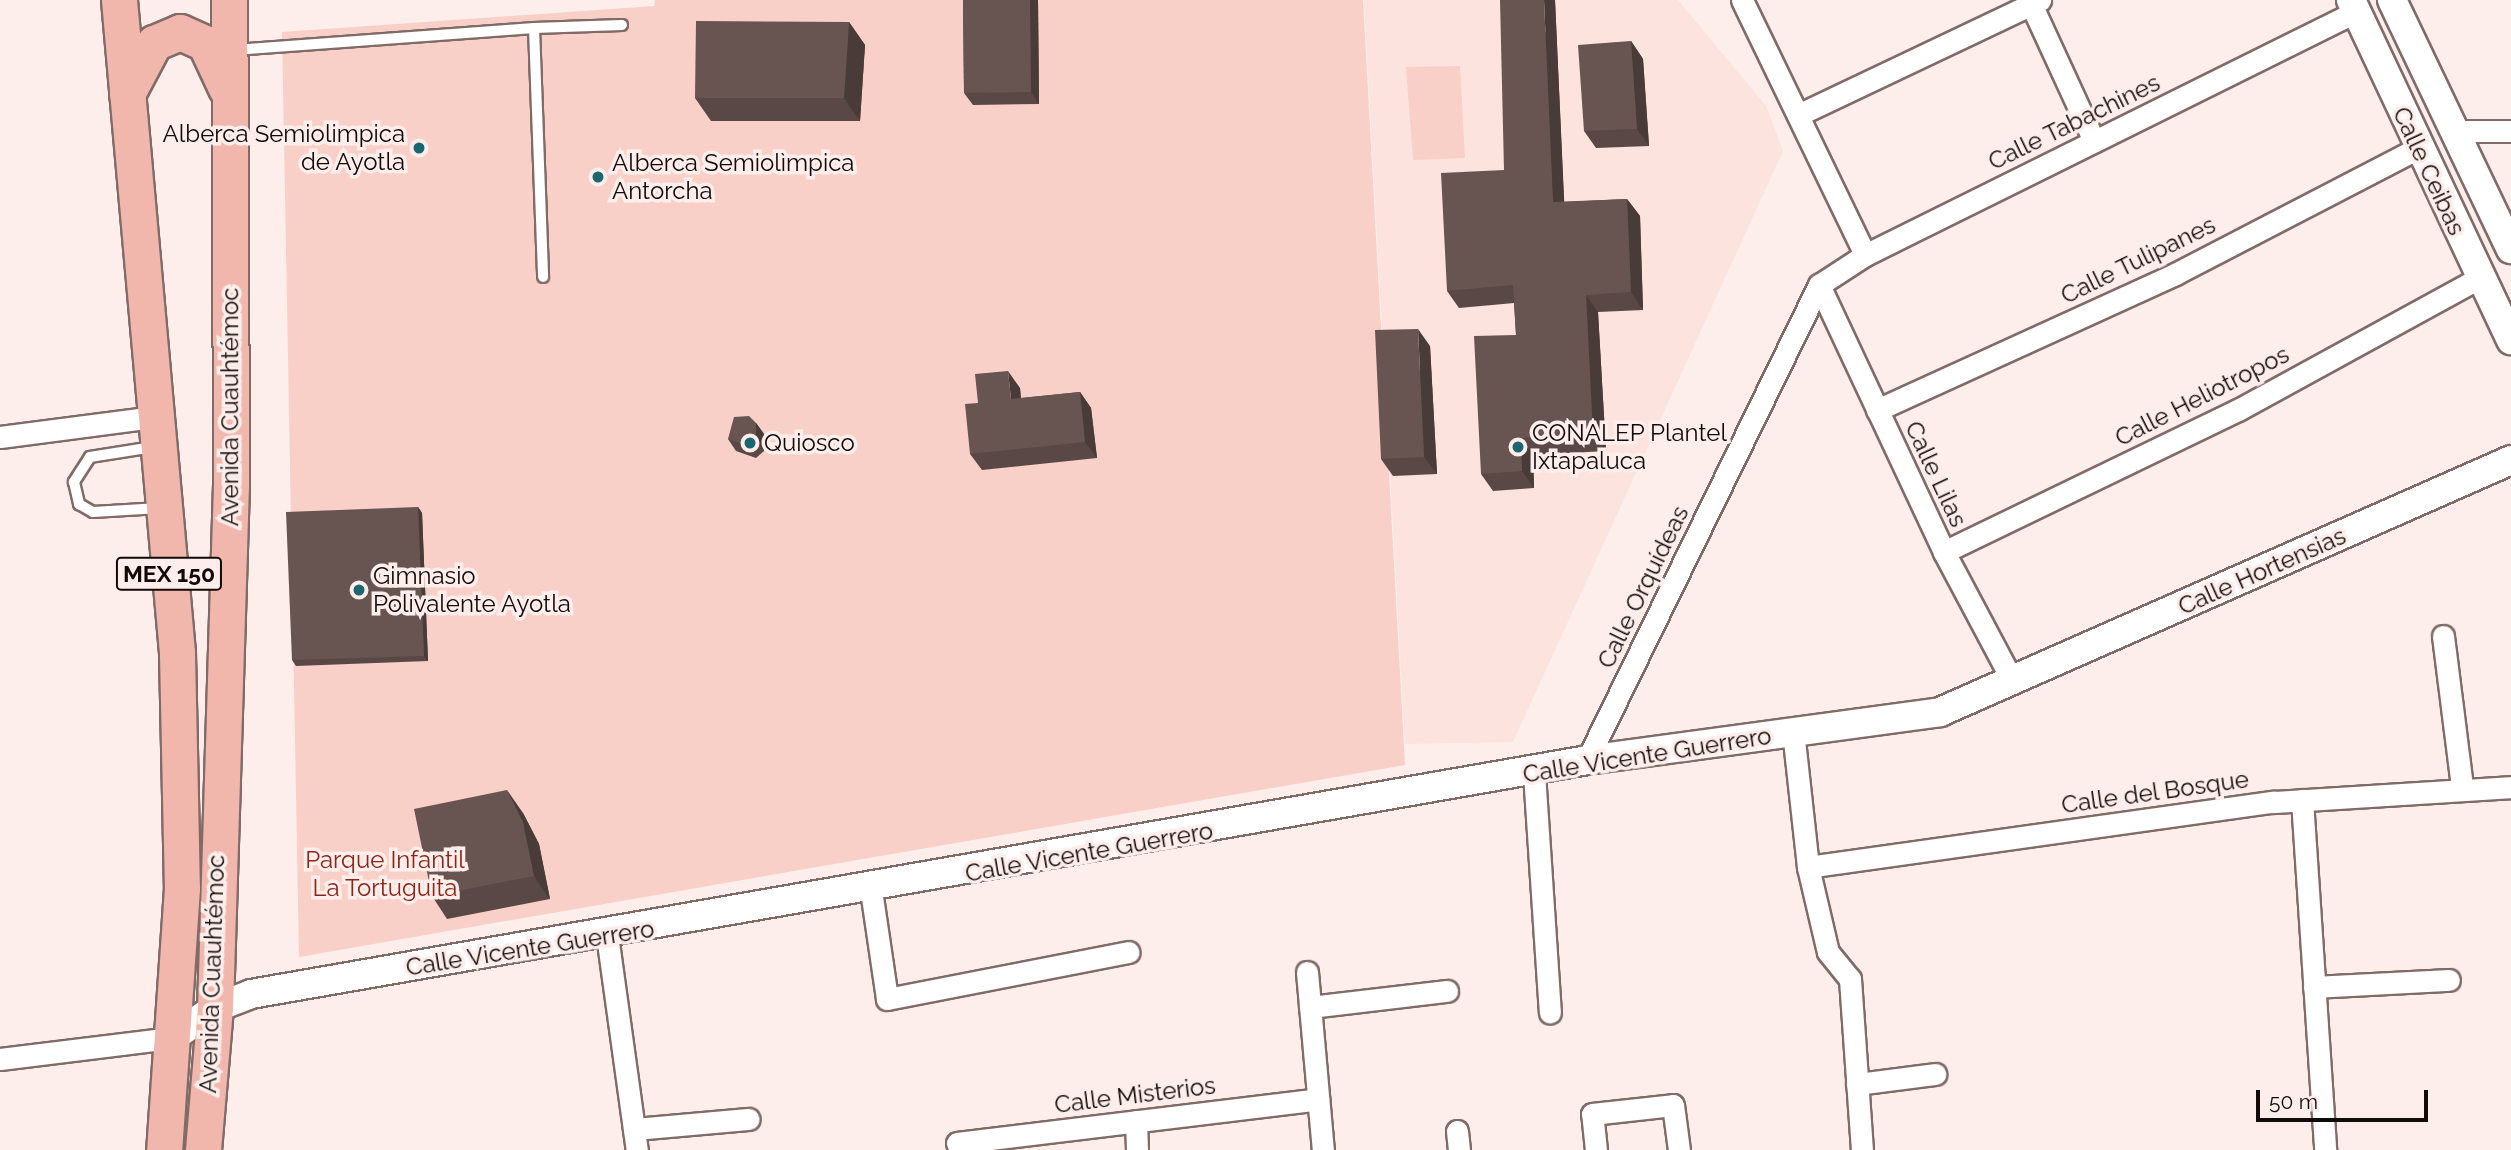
<!DOCTYPE html>
<meta charset="utf-8">
<style>
body{margin:0}
#map{position:relative;width:2511px;height:1150px;overflow:hidden;background:#fdeeeb;font-family:Raleway,sans-serif}
div>[style]{position:absolute}
.built>*{inset:0;background:#fde3dd}
.green>*{inset:0;background:#f8d0c8}
.roads{filter:drop-shadow(2px 0 #806b67) drop-shadow(-2px 0 #806b67) drop-shadow(0 2px #806b67) drop-shadow(0 -2px #806b67)}
.service>*{height:10px;margin:-5px;padding:0 5px;transform-origin:5px;border-radius:5px;background:#fff}
.minor>*{height:21px;margin:-10.5px;padding:0 10.5px;transform-origin:10.5px;border-radius:10.5px;background:#fff}
.tertiary>*{height:28px;margin:-14px;padding:0 14px;transform-origin:14px;border-radius:14px;background:#fff}
.primary>*{height:35px;margin:-17.5px;padding:0 17.5px;transform-origin:17.5px;border-radius:17.5px;background:#f2b7ac}
.wall>*{inset:0;background:#594845}
.shaded-wall>*{inset:0;background:#493b38}
.building>*{inset:0;background:#685450}
.dots>*{width:19px;height:19px;translate:-50% -50%;box-sizing:border-box;border:4px solid #fdeeeb;border-radius:50%}
span{translate:-50% -50%;white-space:nowrap;text-align:center;line-height:1.15;-webkit-text-stroke:7px #fdeeeb;paint-order:stroke}
.shield-label span{padding:2px 5px;background:#fdeeeb;border:2px solid;border-radius:5px;-webkit-text-stroke-width:0}
.shield-label{font-size:23px;color:#110a09;font-weight:700}
.street-label{font-size:24px;color:#110a09}
.poi-label{font-size:24px;color:#110a09}
.right{translate:-100% -50%;text-align:right}
.left{translate:0 -50%;text-align:left}
.park-label{font-size:24px;color:#8e2316}
.scale{position:absolute;left:2256px;top:1090px;width:172px;height:32px;box-sizing:border-box;border:4px solid #110a09;border-top:0;padding-left:9px;font-size:21px;line-height:24px;white-space:nowrap;color:#110a09;-webkit-text-stroke:5px #fdeeeb;paint-order:stroke}
</style>
<div id="map">
<div class="built">
<div style="clip-path:polygon(1364px 0,1678px 0,1766px 106px,1783px 151px,1513px 742px,1405px 744px)"></div>
</div>
<div class="green">
<div style="clip-path:polygon(655px 0,1363px 0,1405px 765px,299px 957px,282px 32px,654px 6px)"></div>
<div style="clip-path:polygon(1460px 66px,1465px 158px,1413px 160px,1406px 67px)"></div>
</div>
<div class="roads">
<div class="service">
<div style="left:534px;top:28px;width:88px;rotate:-2deg"></div>
<div style="left:234px;top:50px;width:301px;rotate:-4.2deg"></div>
<div style="left:534px;top:28px;width:249px;rotate:87.9deg"></div>
<div style="left:153px;top:447px;width:64px;rotate:171deg"></div>
<div style="left:90px;top:457px;width:30px;rotate:123deg"></div>
<div style="left:74px;top:482px;width:23px;rotate:77deg"></div>
<div style="left:79px;top:504px;width:16px;rotate:30deg"></div>
<div style="left:93px;top:512px;width:67px;rotate:-3.4deg"></div>
</div>
<div class="minor">
<div style="left:1742px;top:0;width:283px;rotate:64.2deg"></div>
<div style="left:2031px;top:4px;width:151px;rotate:65.3deg"></div>
<div style="left:1798px;top:115px;width:268px;rotate:-25.4deg"></div>
<div style="left:2456px;top:131px;width:55px"></div>
<div style="left:1819px;top:285px;width:55px;rotate:-33.1deg"></div>
<div style="left:1865px;top:255px;width:549px;rotate:-26.38deg"></div>
<div style="left:1819px;top:285px;width:295px;rotate:64.9deg"></div>
<div style="left:1944px;top:552px;width:147px;rotate:62deg"></div>
<div style="left:1877px;top:410px;width:328px;rotate:-24.5deg"></div>
<div style="left:2175px;top:274px;width:274px;rotate:-27.4deg"></div>
<div style="left:0;top:437px;width:154px;rotate:-7.4deg"></div>
<div style="left:1944px;top:552px;width:326px;rotate:-25.8deg"></div>
<div style="left:2238px;top:410px;width:275px;rotate:-28.7deg"></div>
<div style="left:2443px;top:636px;width:152px;rotate:82.8deg"></div>
<div style="left:1793px;top:731px;width:137px;rotate:83.7deg"></div>
<div style="left:1808px;top:867px;width:87px;rotate:76.8deg"></div>
<div style="left:1828px;top:952px;width:35px;rotate:51deg"></div>
<div style="left:1850px;top:979px;width:171px;rotate:86deg"></div>
<div style="left:1587px;top:760px;width:529px;rotate:-63.97deg"></div>
<div style="left:1534px;top:773px;width:240px;rotate:86.2deg"></div>
<div style="left:2302px;top:800px;width:351px;rotate:86.2deg"></div>
<div style="left:1808px;top:867px;width:470px;rotate:-8deg"></div>
<div style="left:2273px;top:802px;width:238px;rotate:-3.6deg"></div>
<div style="left:871px;top:890px;width:110px;rotate:81.6deg"></div>
<div style="left:887px;top:999px;width:246px;rotate:-11deg"></div>
<div style="left:607px;top:935px;width:217px;rotate:82.1deg"></div>
<div style="left:1307px;top:972px;width:179px;rotate:84.9deg"></div>
<div style="left:2314px;top:987px;width:135px;rotate:-3deg"></div>
<div style="left:1310px;top:1007px;width:138px;rotate:-6.7deg"></div>
<div style="left:0;top:1059px;width:173px;rotate:-7deg"></div>
<div style="left:1857px;top:1084px;width:79px;rotate:-7.3deg"></div>
<div style="left:1136px;top:1121px;width:29px;rotate:88deg"></div>
<div style="left:634px;top:1129px;width:115px;rotate:-5deg"></div>
<div style="left:1457px;top:1131px;width:19px;rotate:84deg"></div>
<div style="left:957px;top:1143px;width:364px;rotate:-6.9deg"></div>
<div style="left:1596px;top:1150px;width:36px;rotate:-96deg"></div>
<div style="left:1592px;top:1114px;width:81px;rotate:-6.3deg"></div>
<div style="left:1673px;top:1105px;width:45px;rotate:82.4deg"></div>
</div>
<div class="tertiary">
<div style="left:2351px;top:0;width:376px;rotate:64.8deg"></div>
<div style="left:2392px;top:0;width:276px;rotate:64.5deg"></div>
<div style="left:172px;top:1038px;width:52px;rotate:-34.9deg"></div>
<div style="left:215px;top:1008px;width:39px;rotate:-21deg"></div>
<div style="left:251px;top:994px;width:1356px;rotate:-9.93deg"></div>
<div style="left:1587px;top:760px;width:356px;rotate:-7.7deg"></div>
<div style="left:1940px;top:712px;width:624px;rotate:-23.81deg"></div>
</div>
<div class="primary">
<div style="left:119px;top:0;width:656px;rotate:84.92deg"></div>
<div style="left:177px;top:653px;width:235px;rotate:88.8deg"></div>
<div style="left:182px;top:888px;width:263px;rotate:93.9deg"></div>
<div style="left:127px;top:94px;width:58px;rotate:-62.1deg"></div>
<div style="left:154px;top:43px;width:28px;rotate:-23deg"></div>
<div style="left:180px;top:32px;width:27px;rotate:24deg"></div>
<div style="left:205px;top:43px;width:50px;rotate:65deg"></div>
<div style="left:203px;top:1150px;width:143px;rotate:-85.2deg"></div>
<div style="left:215px;top:1008px;width:523px;rotate:-88.25deg"></div>
<div style="left:231px;top:485px;width:485px;rotate:-90.2deg"></div>
</div>
</div>
<div class="wall">
<div style="clip-path:polygon(963px 0,1038px 0,1039px 104px,973px 105px,964px 93px)"></div>
<div style="clip-path:polygon(1555px 0,1564px 202px,1627px 199px,1640px 216px,1643px 310px,1598px 312px,1606px 451px,1533px 455px,1534px 488px,1493px 491px,1481px 474px,1516px 335px,1514px 303px,1459px 308px,1447px 291px,1504px 170px)"></div>
<div style="clip-path:polygon(849px 22px,865px 45px,860px 121px,711px 121px,695px 98px)"></div>
<div style="clip-path:polygon(1631px 41px,1643px 59px,1649px 146px,1596px 148px,1584px 131px)"></div>
<div style="clip-path:polygon(1430px 346px,1437px 474px,1393px 476px,1381px 459px)"></div>
<div style="clip-path:polygon(1020px 388px,1021px 398px,1080px 392px,1091px 408px,1097px 458px,982px 470px,970px 454px)"></div>
<div style="clip-path:polygon(756px 423px,764px 434px,764px 451px,756px 458px,736px 451px,728px 439px)"></div>
<div style="clip-path:polygon(418px 507px,422px 513px,428px 661px,296px 666px,292px 660px)"></div>
<div style="clip-path:polygon(523px 813px,539px 844px,550px 899px,447px 919px,432px 896px)"></div>
</div>
<div class="shaded-wall">
<div style="clip-path:polygon(1030px 0,1038px 0,1039px 104px,1031px 92px)"></div>
<div style="clip-path:polygon(1544px 0,1555px 0,1565px 219px,1553px 202px)"></div>
<div style="clip-path:polygon(849px 22px,865px 45px,860px 121px,844px 98px)"></div>
<div style="clip-path:polygon(1631px 41px,1643px 59px,1649px 146px,1637px 129px)"></div>
<div style="clip-path:polygon(1627px 199px,1640px 216px,1643px 310px,1631px 292px)"></div>
<div style="clip-path:polygon(1586px 295px,1598px 312px,1606px 451px,1593px 434px)"></div>
<div style="clip-path:polygon(1418px 329px,1430px 346px,1437px 474px,1424px 457px)"></div>
<div style="clip-path:polygon(1008px 371px,1020px 388px,1022px 416px,1011px 399px)"></div>
<div style="clip-path:polygon(1080px 392px,1091px 408px,1097px 458px,1085px 442px)"></div>
<div style="clip-path:polygon(756px 423px,764px 434px,764px 451px,756px 439px)"></div>
<div style="clip-path:polygon(1521px 438px,1533px 455px,1534px 488px,1522px 471px)"></div>
<div style="clip-path:polygon(418px 507px,422px 513px,428px 661px,424px 656px)"></div>
<div style="clip-path:polygon(507px 790px,523px 813px,539px 844px,550px 899px,534px 876px)"></div>
</div>
<div class="building">
<div style="clip-path:polygon(963px 0,1030px 0,1031px 92px,964px 93px)"></div>
<div style="clip-path:polygon(1500px 0,1544px 0,1553px 202px,1627px 199px,1631px 292px,1586px 295px,1593px 434px,1521px 438px,1522px 471px,1481px 474px,1474px 336px,1516px 335px,1513px 285px,1447px 291px,1441px 173px,1504px 170px)"></div>
<div style="clip-path:polygon(696px 21px,849px 22px,844px 98px,695px 98px)"></div>
<div style="clip-path:polygon(1631px 41px,1637px 129px,1584px 131px,1578px 45px)"></div>
<div style="clip-path:polygon(1418px 329px,1424px 457px,1381px 459px,1375px 330px)"></div>
<div style="clip-path:polygon(1008px 371px,1011px 399px,1080px 392px,1085px 442px,970px 454px,965px 404px,978px 403px,975px 374px)"></div>
<div style="clip-path:polygon(749px 416px,756px 423px,756px 439px,748px 446px,728px 439px,734px 417px)"></div>
<div style="clip-path:polygon(418px 507px,424px 656px,292px 660px,286px 512px)"></div>
<div style="clip-path:polygon(507px 790px,523px 822px,534px 876px,432px 896px,414px 809px)"></div>
</div>
<div class="dots">
<div style="left:419px;top:148px;background:#1c6672"></div>
<div style="left:598px;top:177px;background:#1c6672"></div>
<div style="left:750px;top:443px;background:#1c6672"></div>
<div style="left:1518px;top:447px;background:#1c6672"></div>
<div style="left:359px;top:590px;background:#1c6672"></div>
</div>
<div class="shield-label">
<span style="left:169px;top:574px">MEX 150</span>
</div>
<div class="street-label">
<span style="left:2074px;top:122px;rotate:-26deg">Calle Tabachines</span>
<span style="left:2429px;top:171px;rotate:65deg">Calle Ceibas</span>
<span style="left:2138px;top:260px;rotate:-26deg">Calle Tulipanes</span>
<span style="left:2202px;top:396px;rotate:-27deg">Calle Heliotropos</span>
<span style="left:230px;top:407px;rotate:-90deg">Avenida Cuauhtémoc</span>
<span style="left:1936px;top:474px;rotate:65deg">Calle Lilas</span>
<span style="left:2262px;top:571px;rotate:-24deg">Calle Hortensias</span>
<span style="left:1643px;top:587px;rotate:-64deg">Calle Orquídeas</span>
<span style="left:1647px;top:755px;rotate:-9deg">Calle Vicente Guerrero</span>
<span style="left:2155px;top:792px;rotate:-8deg">Calle del Bosque</span>
<span style="left:1089px;top:852px;rotate:-10deg">Calle Vicente Guerrero</span>
<span style="left:530px;top:948px;rotate:-9deg">Calle Vicente Guerrero</span>
<span style="left:212px;top:974px;rotate:-88deg">Avenida Cuauhtémoc</span>
<span style="left:1135px;top:1095px;rotate:-7deg">Calle Misterios</span>
</div>
<div class="poi-label">
<span class="right" style="left:405px;top:148px">Alberca Semiolimpica<br>de Ayotla</span>
<span class="left" style="left:612px;top:177px">Alberca Semiolìmpica<br>Antorcha</span>
<span class="left" style="left:1532px;top:447px">CONALEP Plantel<br>Ixtapaluca</span>
<span class="left" style="left:764px;top:443px">Quiosco</span>
<span class="left" style="left:373px;top:590px">Gimnasio<br>Polivalente Ayotla</span>
</div>
<div class="park-label">
<span style="left:385px;top:874px">Parque Infantil<br>La Tortuguita</span>
</div>
<div class="scale">50 m</div>
</div>
